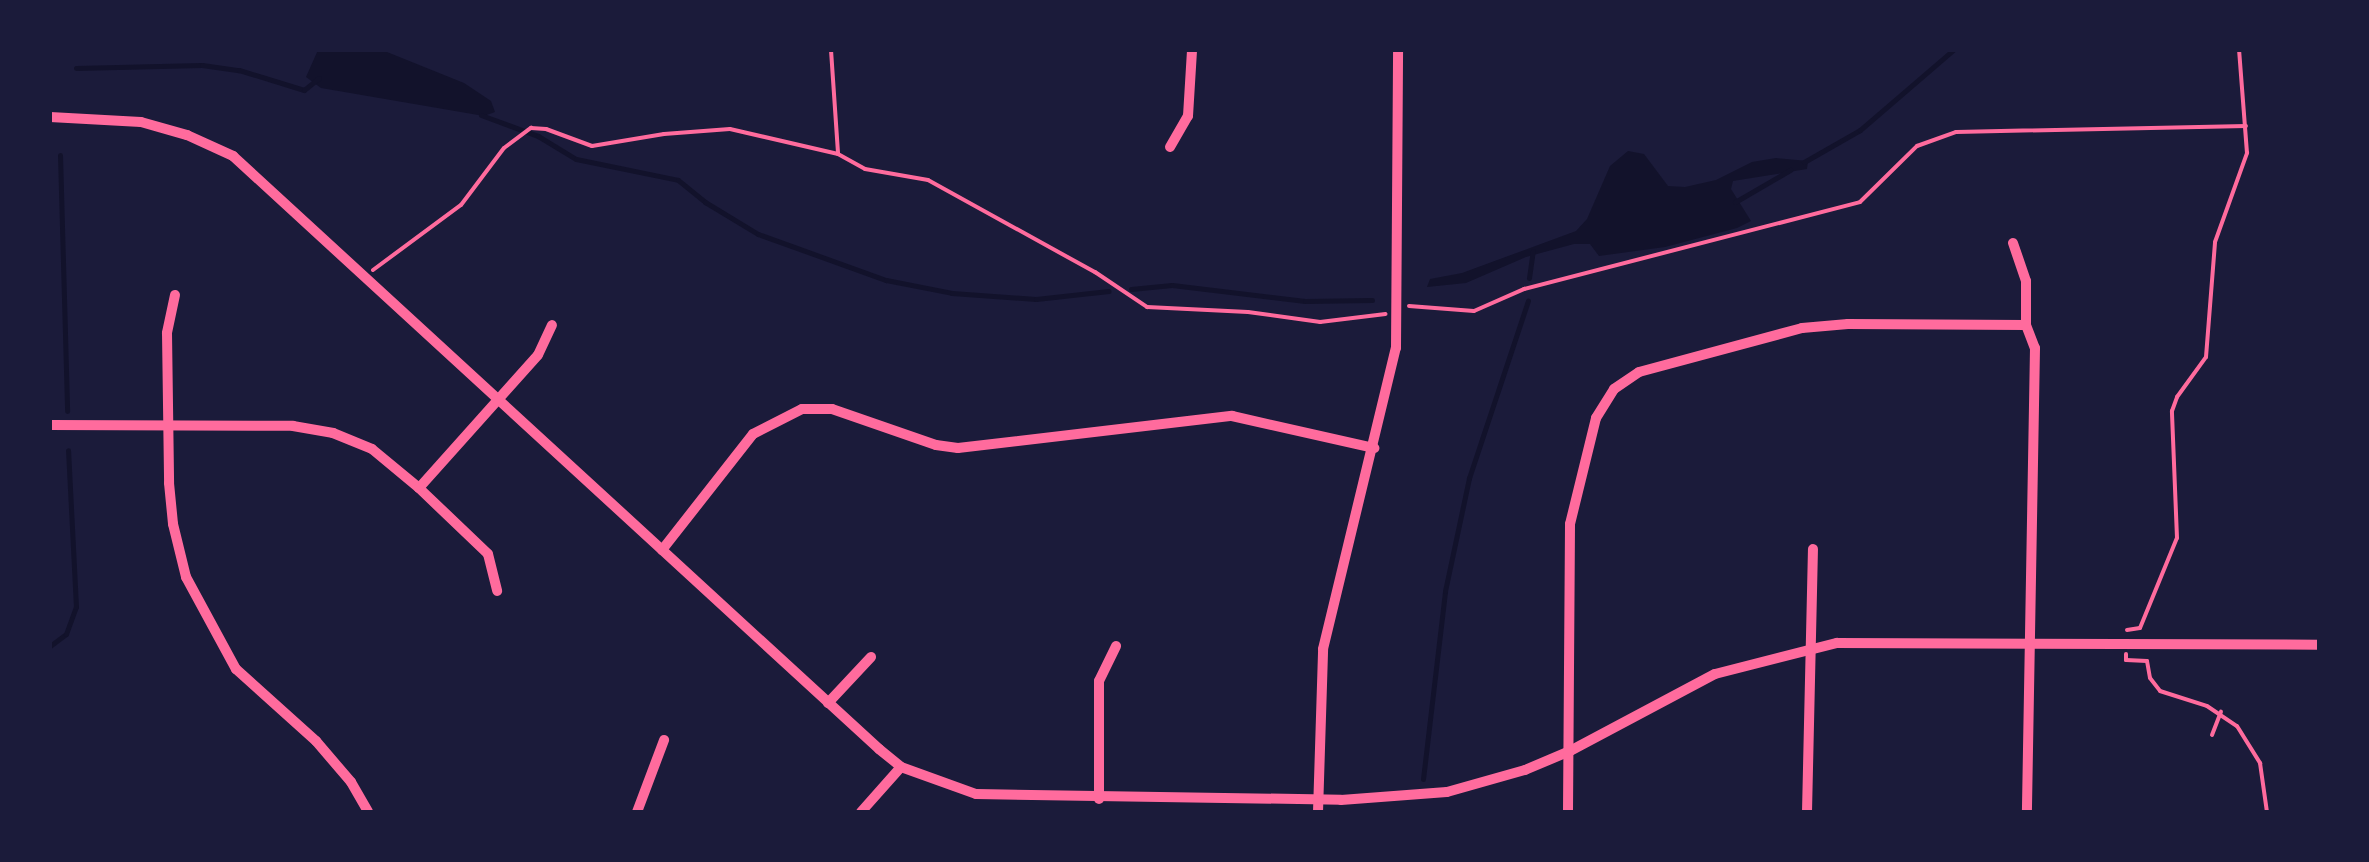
<!DOCTYPE html>
<style>
body{margin:0}
#map{position:relative;width:2369px;height:862px;overflow:hidden;background:#1b1b3a;font-family:"Roboto Condensed",sans-serif}
div>[style]{position:absolute}
.water>*{inset:0;background:#12122b}
.stream>*{height:5px;margin:-2.5px;padding:0 2.5px;transform-origin:2.5px;border-radius:2.5px;background:#12122b}
.path>*{height:4px;margin:-2px;padding:0 2px;transform-origin:2px;border-radius:2px;background:#ff6b9d}
.minor>*{height:10px;margin:-5px;padding:0 5px;transform-origin:5px;border-radius:5px;background:#ff6b9d}
span{translate:-50% -50%;white-space:nowrap;text-align:center;line-height:1.15;-webkit-text-stroke:10px #1b1b3a;paint-order:stroke}
.frame{position:absolute;inset:0;border:52px solid #1b1b3a;pointer-events:none}
</style>
<div id="map">
<div class="water">
<div style="clip-path:polygon(318px 50px,382px 50px,464px 83px,491px 101px,495px 112px,484px 116px,321px 88px,306px 77px)"></div>
<div style="clip-path:polygon(1628px 151px,1644px 154px,1668px 186px,1685px 187px,1716px 180px,1752px 162px,1776px 158px,1808px 161px,1807px 169px,1733px 181px,1731px 189px,1751px 221px,1737px 228px,1665px 247px,1599px 256px,1590px 244px,1574px 244px,1526px 257px,1466px 283px,1427px 287px,1430px 279px,1462px 273px,1576px 231px,1587px 219px,1610px 166px)"></div>
</div>
<div class="stream">
<div style="left:76px;top:68px;width:126px;rotate:-1.4deg"></div>
<div style="left:202px;top:65px;width:37px;rotate:8deg"></div>
<div style="left:239px;top:70px;width:68px;rotate:17.1deg"></div>
<div style="left:304px;top:90px;width:19px;rotate:-39deg"></div>
<div style="left:481px;top:115px;width:61px;rotate:20.2deg"></div>
<div style="left:538px;top:136px;width:44px;rotate:31.2deg"></div>
<div style="left:576px;top:159px;width:104px;rotate:11.6deg"></div>
<div style="left:678px;top:180px;width:35px;rotate:39deg"></div>
<div style="left:705px;top:202px;width:62px;rotate:31.1deg"></div>
<div style="left:758px;top:234px;width:136px;rotate:19.8deg"></div>
<div style="left:886px;top:280px;width:67px;rotate:11.1deg"></div>
<div style="left:952px;top:293px;width:84px;rotate:4.1deg"></div>
<div style="left:1036px;top:299px;width:73px;rotate:-6.3deg"></div>
<div style="left:60px;top:155px;width:256px;rotate:88.4deg"></div>
<div style="left:1804px;top:162px;width:64px;rotate:-29.7deg"></div>
<div style="left:1860px;top:130px;width:123px;rotate:-40.7deg"></div>
<div style="left:1735px;top:202px;width:64px;rotate:-30.2deg"></div>
<div style="left:1529px;top:278px;width:27px;rotate:-82deg"></div>
<div style="left:1131px;top:289px;width:41px;rotate:-5.6deg"></div>
<div style="left:1172px;top:285px;width:134px;rotate:6.9deg"></div>
<div style="left:1305px;top:301px;width:67px;rotate:-0.9deg"></div>
<div style="left:50px;top:646px;width:20px;rotate:-37deg"></div>
<div style="left:66px;top:634px;width:29px;rotate:-70deg"></div>
<div style="left:76px;top:607px;width:157px;rotate:-92.9deg"></div>
<div style="left:1423px;top:779px;width:189px;rotate:-83.3deg"></div>
<div style="left:1445px;top:591px;width:116px;rotate:-78deg"></div>
<div style="left:1469px;top:478px;width:187px;rotate:-71.6deg"></div>
</div>
<div class="path">
<div style="left:831px;top:50px;width:104px;rotate:86.1deg"></div>
<div style="left:373px;top:270px;width:109px;rotate:-36.5deg"></div>
<div style="left:461px;top:205px;width:71px;rotate:-53deg"></div>
<div style="left:504px;top:148px;width:34px;rotate:-37deg"></div>
<div style="left:531px;top:128px;width:15px;rotate:4deg"></div>
<div style="left:546px;top:129px;width:49px;rotate:20.3deg"></div>
<div style="left:592px;top:146px;width:73px;rotate:-9.5deg"></div>
<div style="left:664px;top:134px;width:66px;rotate:-4.3deg"></div>
<div style="left:730px;top:129px;width:111px;rotate:13deg"></div>
<div style="left:838px;top:154px;width:31px;rotate:29deg"></div>
<div style="left:865px;top:169px;width:64px;rotate:9.9deg"></div>
<div style="left:928px;top:180px;width:191px;rotate:28.9deg"></div>
<div style="left:1095px;top:272px;width:63px;rotate:33.9deg"></div>
<div style="left:1147px;top:307px;width:101px;rotate:2.8deg"></div>
<div style="left:1248px;top:312px;width:73px;rotate:7.9deg"></div>
<div style="left:1320px;top:322px;width:66px;rotate:-6.9deg"></div>
<div style="left:1409px;top:306px;width:65px;rotate:4.4deg"></div>
<div style="left:1474px;top:311px;width:55px;rotate:-23.7deg"></div>
<div style="left:1524px;top:289px;width:347px;rotate:-14.5deg"></div>
<div style="left:1860px;top:202px;width:80px;rotate:-44.5deg"></div>
<div style="left:1917px;top:146px;width:41px;rotate:-19.7deg"></div>
<div style="left:1956px;top:132px;width:290px;rotate:-1.2deg"></div>
<div style="left:2127px;top:630px;width:13px;rotate:-9deg"></div>
<div style="left:2140px;top:628px;width:97px;rotate:-67.7deg"></div>
<div style="left:2177px;top:538px;width:127px;rotate:-92.3deg"></div>
<div style="left:2172px;top:411px;width:15px;rotate:-70deg"></div>
<div style="left:2177px;top:397px;width:49px;rotate:-54.1deg"></div>
<div style="left:2206px;top:357px;width:115px;rotate:-85.5deg"></div>
<div style="left:2215px;top:242px;width:95px;rotate:-70.2deg"></div>
<div style="left:2247px;top:153px;width:103px;rotate:-94.4deg"></div>
<div style="left:2126px;top:654px;width:6px;rotate:90deg"></div>
<div style="left:2126px;top:660px;width:21px;rotate:3deg"></div>
<div style="left:2147px;top:661px;width:17px;rotate:80deg"></div>
<div style="left:2150px;top:678px;width:16px;rotate:52deg"></div>
<div style="left:2160px;top:691px;width:49px;rotate:17.7deg"></div>
<div style="left:2207px;top:706px;width:36px;rotate:34deg"></div>
<div style="left:2237px;top:726px;width:44px;rotate:58.1deg"></div>
<div style="left:2260px;top:763px;width:49px;rotate:81.9deg"></div>
<div style="left:2212px;top:735px;width:25px;rotate:-69deg"></div>
</div>
<div class="minor">
<div style="left:50px;top:117px;width:91px;rotate:3.1deg"></div>
<div style="left:141px;top:122px;width:48px;rotate:15.8deg"></div>
<div style="left:187px;top:135px;width:51px;rotate:24.5deg"></div>
<div style="left:233px;top:156px;width:877px;rotate:42.55deg"></div>
<div style="left:879px;top:749px;width:28px;rotate:39deg"></div>
<div style="left:901px;top:767px;width:80px;rotate:19.8deg"></div>
<div style="left:976px;top:794px;width:365px;rotate:0.9deg"></div>
<div style="left:1341px;top:800px;width:106px;rotate:-4.3deg"></div>
<div style="left:1447px;top:792px;width:81px;rotate:-15.8deg"></div>
<div style="left:1525px;top:770px;width:49px;rotate:-22.9deg"></div>
<div style="left:1570px;top:751px;width:164px;rotate:-28deg"></div>
<div style="left:1715px;top:674px;width:126px;rotate:-14.3deg"></div>
<div style="left:1837px;top:643px;width:482px;rotate:0.2deg"></div>
<div style="left:1170px;top:147px;width:36px;rotate:-60deg"></div>
<div style="left:1188px;top:116px;width:66px;rotate:-86.5deg"></div>
<div style="left:2013px;top:243px;width:40px;rotate:71.1deg"></div>
<div style="left:2026px;top:281px;width:44px;rotate:90deg"></div>
<div style="left:2026px;top:325px;width:25px;rotate:69deg"></div>
<div style="left:2035px;top:348px;width:464px;rotate:91deg"></div>
<div style="left:175px;top:295px;width:39px;rotate:102deg"></div>
<div style="left:167px;top:333px;width:150px;rotate:89.2deg"></div>
<div style="left:169px;top:483px;width:41px;rotate:84.4deg"></div>
<div style="left:173px;top:524px;width:55px;rotate:76.2deg"></div>
<div style="left:186px;top:577px;width:105px;rotate:61.5deg"></div>
<div style="left:236px;top:669px;width:108px;rotate:42deg"></div>
<div style="left:316px;top:741px;width:54px;rotate:49.5deg"></div>
<div style="left:351px;top:782px;width:34px;rotate:60deg"></div>
<div style="left:50px;top:425px;width:243px;rotate:0.2deg"></div>
<div style="left:293px;top:426px;width:41px;rotate:9.9deg"></div>
<div style="left:333px;top:433px;width:42px;rotate:22.3deg"></div>
<div style="left:372px;top:449px;width:61px;rotate:39.7deg"></div>
<div style="left:419px;top:488px;width:95px;rotate:43.7deg"></div>
<div style="left:488px;top:554px;width:38px;rotate:76deg"></div>
<div style="left:419px;top:488px;width:178px;rotate:-48.2deg"></div>
<div style="left:538px;top:355px;width:33px;rotate:-65deg"></div>
<div style="left:662px;top:550px;width:147px;rotate:-51.9deg"></div>
<div style="left:753px;top:434px;width:55px;rotate:-27deg"></div>
<div style="left:802px;top:409px;width:30px"></div>
<div style="left:832px;top:409px;width:110px;rotate:19.1deg"></div>
<div style="left:936px;top:445px;width:22px;rotate:8deg"></div>
<div style="left:958px;top:448px;width:276px;rotate:-6.7deg"></div>
<div style="left:1232px;top:416px;width:146px;rotate:12.7deg"></div>
<div style="left:828px;top:703px;width:63px;rotate:-46.9deg"></div>
<div style="left:1099px;top:799px;width:118px;rotate:-90deg"></div>
<div style="left:1099px;top:681px;width:39px;rotate:-64deg"></div>
<div style="left:637px;top:812px;width:77px;rotate:-69.4deg"></div>
<div style="left:861px;top:812px;width:60px;rotate:-48.4deg"></div>
<div style="left:1318px;top:812px;width:163px;rotate:-88.2deg"></div>
<div style="left:1323px;top:649px;width:310px;rotate:-76.4deg"></div>
<div style="left:1396px;top:348px;width:298px;rotate:-89.6deg"></div>
<div style="left:1568px;top:812px;width:288px;rotate:-89.6deg"></div>
<div style="left:1570px;top:524px;width:109px;rotate:-76.2deg"></div>
<div style="left:1596px;top:418px;width:34px;rotate:-58deg"></div>
<div style="left:1614px;top:389px;width:30px;rotate:-34deg"></div>
<div style="left:1639px;top:372px;width:169px;rotate:-15.1deg"></div>
<div style="left:1802px;top:328px;width:46px;rotate:-5deg"></div>
<div style="left:1848px;top:324px;width:178px;rotate:0.3deg"></div>
<div style="left:1807px;top:812px;width:263px;rotate:-88.7deg"></div>
</div>
<div class="frame"></div>
</div>
